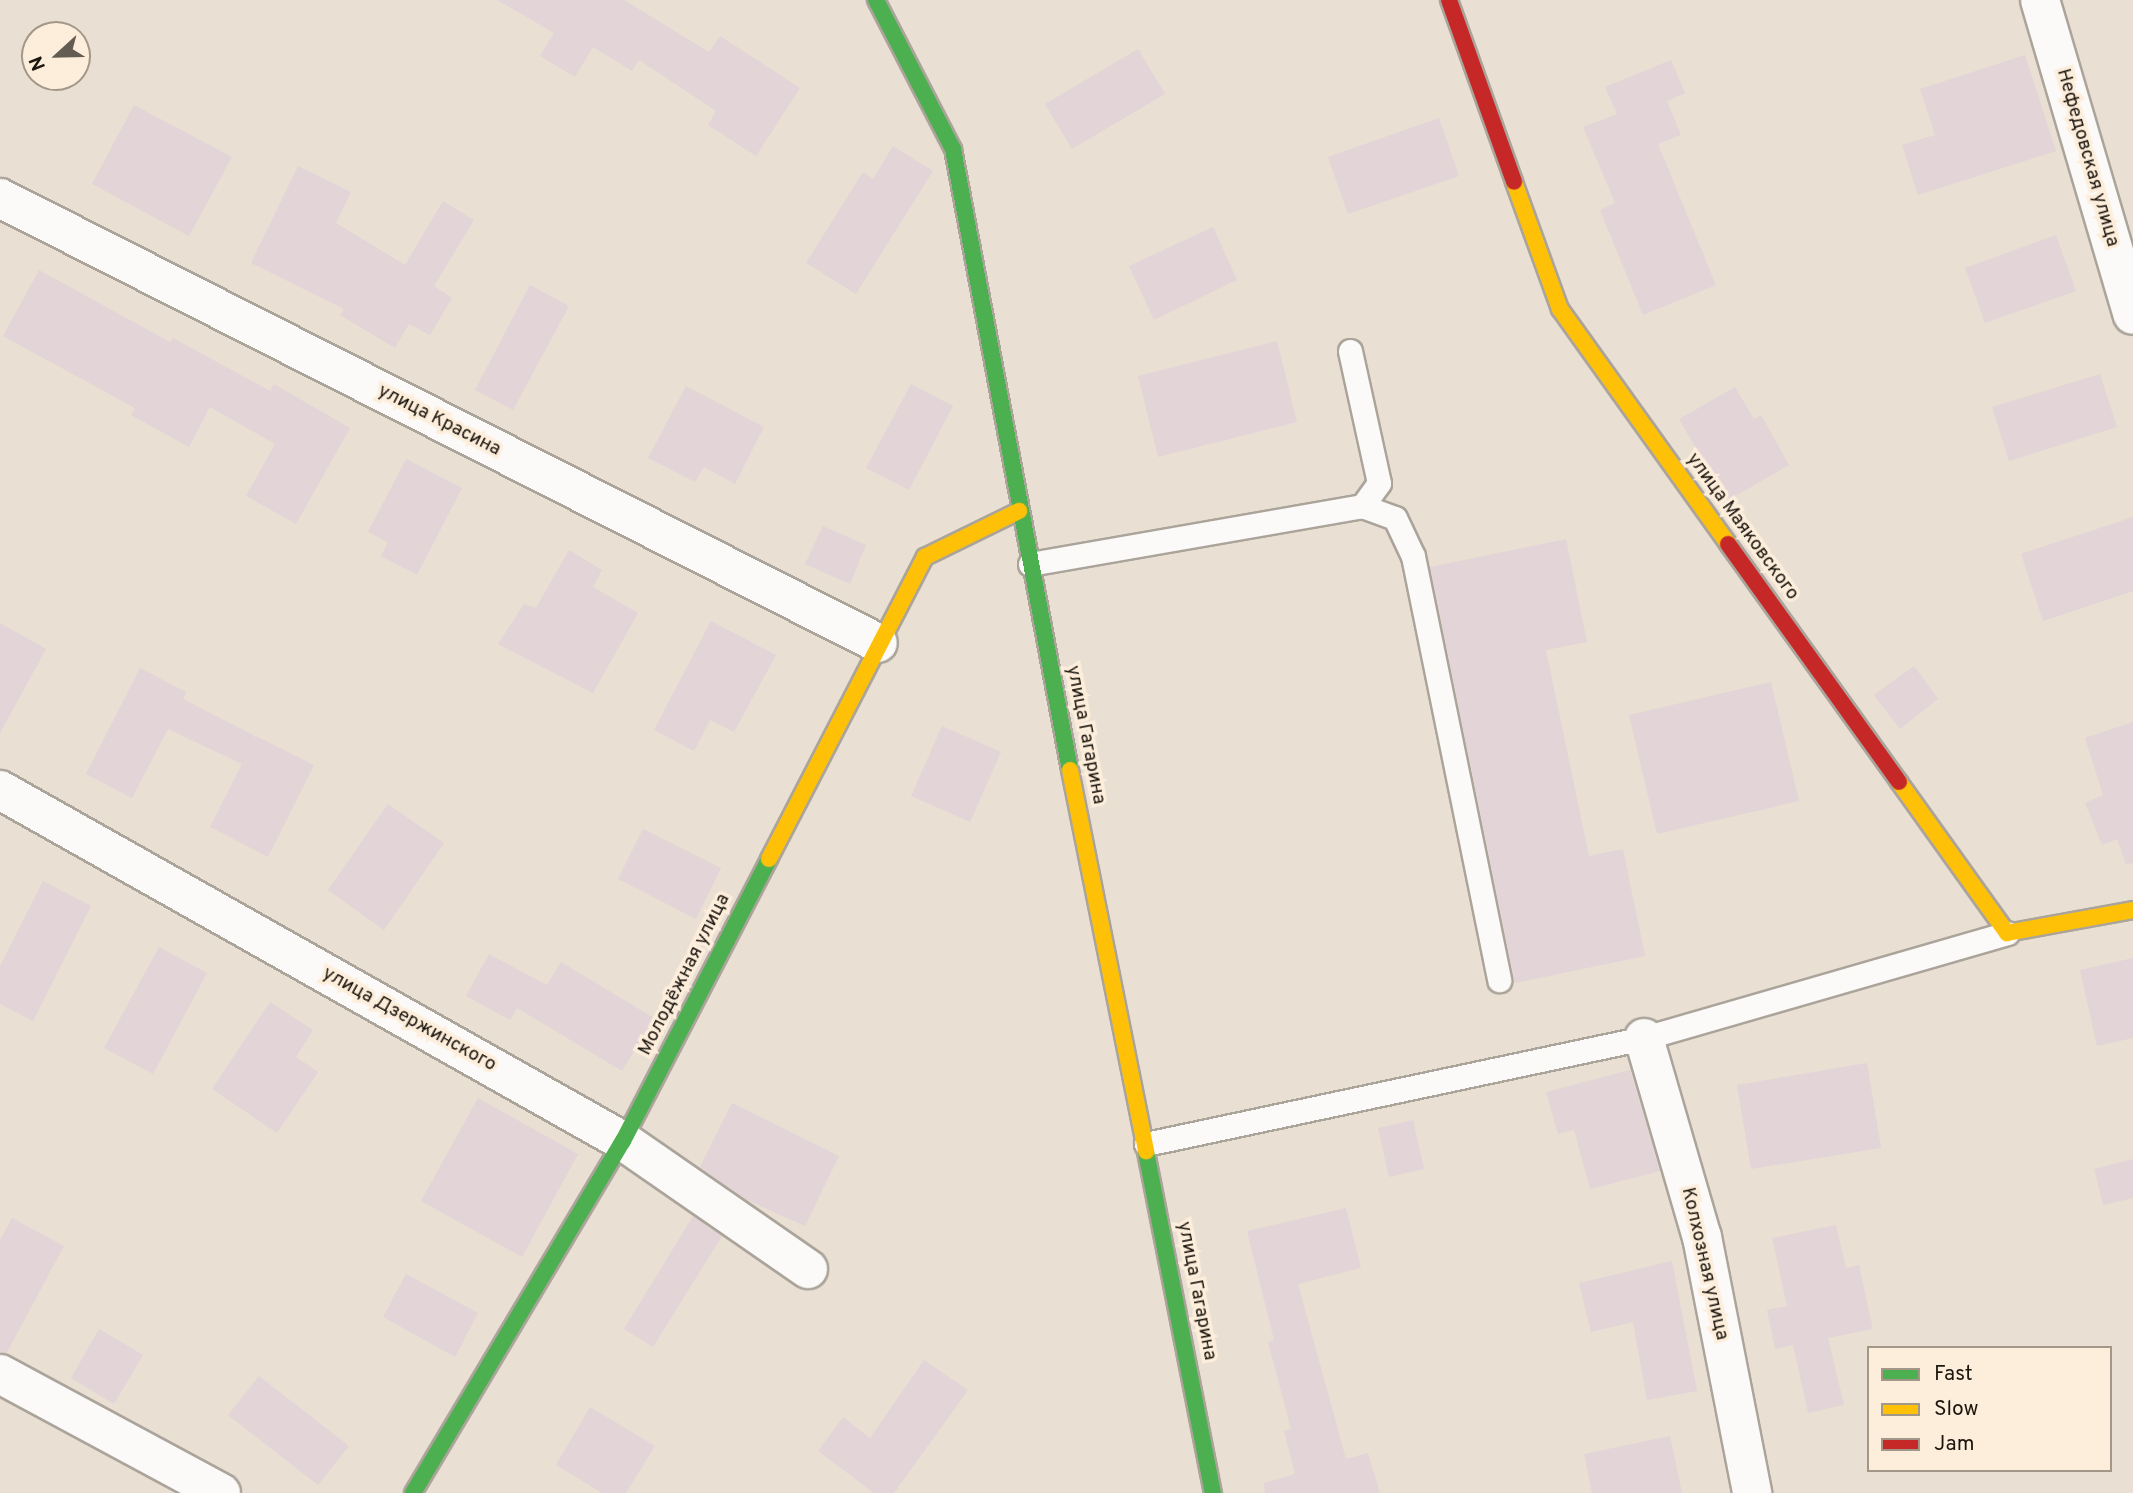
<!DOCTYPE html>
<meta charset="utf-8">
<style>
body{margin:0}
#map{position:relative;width:2133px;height:1493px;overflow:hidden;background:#e9dfd3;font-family:Overpass,sans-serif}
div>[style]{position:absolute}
.building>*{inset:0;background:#e3d4d7}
.roads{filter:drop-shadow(2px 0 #aba49b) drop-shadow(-2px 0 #aba49b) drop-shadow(0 2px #aba49b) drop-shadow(0 -2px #aba49b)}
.lane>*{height:23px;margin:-11.5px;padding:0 11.5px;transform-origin:11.5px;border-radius:11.5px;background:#fcfaf8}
.street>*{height:38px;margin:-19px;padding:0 19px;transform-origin:19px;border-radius:19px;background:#fcfaf8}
.fast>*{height:16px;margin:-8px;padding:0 8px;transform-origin:8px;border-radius:8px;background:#4caf50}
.slow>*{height:16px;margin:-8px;padding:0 8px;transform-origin:8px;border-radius:8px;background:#ffc107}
.jam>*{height:16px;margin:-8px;padding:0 8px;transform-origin:8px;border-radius:8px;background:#c62828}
span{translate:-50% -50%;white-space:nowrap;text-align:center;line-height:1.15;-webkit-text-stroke:7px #fdeedc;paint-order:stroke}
.street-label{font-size:19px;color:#1b150d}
.legend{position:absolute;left:1867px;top:1346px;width:245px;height:126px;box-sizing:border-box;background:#fdeedc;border:2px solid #a39789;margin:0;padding:9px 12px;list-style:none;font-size:21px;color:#1b150d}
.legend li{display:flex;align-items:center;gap:14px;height:35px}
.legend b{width:35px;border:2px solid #a39789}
.north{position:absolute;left:21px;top:21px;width:70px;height:70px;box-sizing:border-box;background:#fdeedc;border:2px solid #a39789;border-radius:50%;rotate:248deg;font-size:19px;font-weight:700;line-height:28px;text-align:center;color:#1b150d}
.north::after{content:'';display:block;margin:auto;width:24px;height:32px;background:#635c52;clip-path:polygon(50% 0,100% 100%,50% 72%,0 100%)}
</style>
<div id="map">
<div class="building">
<div style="clip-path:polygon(497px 0,624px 0,709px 52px,720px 36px,800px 88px,756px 156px,708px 125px,716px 111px,639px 60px,632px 71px,593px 47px,575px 77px,540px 56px,554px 33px)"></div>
<div style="clip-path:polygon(1138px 49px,1165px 94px,1072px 149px,1045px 104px)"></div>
<div style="clip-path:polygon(2025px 55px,2056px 151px,1918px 195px,1902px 145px,1935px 135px,1920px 89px)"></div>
<div style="clip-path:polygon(1671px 60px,1685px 93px,1667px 101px,1681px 135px,1658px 144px,1716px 285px,1643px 315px,1600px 210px,1615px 203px,1583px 127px,1617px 114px,1605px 87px)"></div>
<div style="clip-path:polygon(134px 105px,232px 157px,189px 236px,92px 184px)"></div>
<div style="clip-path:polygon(1439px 118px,1459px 176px,1348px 214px,1328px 157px)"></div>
<div style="clip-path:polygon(893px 146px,933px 171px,856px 294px,806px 263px,863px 172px,873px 179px)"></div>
<div style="clip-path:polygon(298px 166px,351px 192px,336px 223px,405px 265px,443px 201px,474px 220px,434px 286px,452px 298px,430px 335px,409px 324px,395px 348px,340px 315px,344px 309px,251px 263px)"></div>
<div style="clip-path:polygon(1213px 227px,1237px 280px,1154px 320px,1129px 266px)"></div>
<div style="clip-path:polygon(2056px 235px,2076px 291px,1985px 323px,1965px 268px)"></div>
<div style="clip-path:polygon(39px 270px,170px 342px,173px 338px,270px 391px,274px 384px,350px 428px,296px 524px,246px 496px,275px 444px,210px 407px,189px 447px,131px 415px,135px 408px,3px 336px)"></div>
<div style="clip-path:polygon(530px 285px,569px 306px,513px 410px,475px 390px)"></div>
<div style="clip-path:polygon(1277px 341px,1297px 422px,1158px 457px,1138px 376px)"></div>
<div style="clip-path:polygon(2100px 374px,2117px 427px,2009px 461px,1992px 407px)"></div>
<div style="clip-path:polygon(911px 384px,953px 406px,909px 490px,866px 468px)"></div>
<div style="clip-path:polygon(686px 386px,764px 427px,735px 484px,704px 467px,695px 482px,648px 458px)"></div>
<div style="clip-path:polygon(1735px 387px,1754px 419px,1761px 415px,1789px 465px,1727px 501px,1679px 419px)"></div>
<div style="clip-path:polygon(406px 459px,462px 488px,417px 575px,381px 556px,388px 542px,368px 532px)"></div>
<div style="clip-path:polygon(2133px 517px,2133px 591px,2043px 621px,2021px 554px)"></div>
<div style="clip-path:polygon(823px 526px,866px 545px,850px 584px,805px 564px)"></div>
<div style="clip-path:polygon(1566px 539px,1587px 642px,1546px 650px,1589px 856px,1623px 849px,1645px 956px,1515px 983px,1430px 567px)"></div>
<div style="clip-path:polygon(569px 550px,602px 570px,593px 587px,638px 613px,593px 693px,498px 644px,524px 604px,536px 608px)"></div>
<div style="clip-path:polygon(711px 621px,776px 655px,734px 732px,710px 720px,694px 751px,654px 730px)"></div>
<div style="clip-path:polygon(0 623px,46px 649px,0 733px)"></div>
<div style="clip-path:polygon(1914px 666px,1938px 699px,1900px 729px,1874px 695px)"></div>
<div style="clip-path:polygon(140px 668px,186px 692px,183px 699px,255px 736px,252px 743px,256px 736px,314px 765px,268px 857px,210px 827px,242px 764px,168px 729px,132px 798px,86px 774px)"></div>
<div style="clip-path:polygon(1771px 682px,1799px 801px,1657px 834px,1629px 715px)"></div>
<div style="clip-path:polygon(2133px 722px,2133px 863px,2126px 864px,2117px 839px,2102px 845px,2085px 803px,2103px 795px,2085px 738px)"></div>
<div style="clip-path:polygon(942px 726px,1001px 752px,970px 822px,911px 796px)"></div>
<div style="clip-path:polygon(388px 804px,444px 843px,384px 930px,328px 890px)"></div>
<div style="clip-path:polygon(643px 829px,721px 868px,696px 919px,618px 879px)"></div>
<div style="clip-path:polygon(43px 881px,91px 906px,33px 1021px,0 1004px,0 966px)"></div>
<div style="clip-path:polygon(159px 947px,207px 973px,153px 1074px,104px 1048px)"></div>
<div style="clip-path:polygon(489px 954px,547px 985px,561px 962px,654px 1018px,622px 1071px,517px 1008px,510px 1020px,466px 996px)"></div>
<div style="clip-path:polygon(2133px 958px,2133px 1038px,2097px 1046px,2080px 970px)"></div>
<div style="clip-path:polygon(270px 1002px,313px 1030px,296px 1057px,318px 1072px,277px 1133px,212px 1089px)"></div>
<div style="clip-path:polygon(1867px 1063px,1881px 1148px,1751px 1169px,1737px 1085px)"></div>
<div style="clip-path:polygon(1630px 1070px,1660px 1171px,1590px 1189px,1574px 1130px,1558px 1134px,1546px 1092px)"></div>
<div style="clip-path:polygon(478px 1098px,578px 1154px,522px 1257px,421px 1201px)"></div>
<div style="clip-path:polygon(732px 1103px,839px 1156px,805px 1226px,745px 1199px,700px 1167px)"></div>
<div style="clip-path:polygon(1413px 1120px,1424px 1169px,1389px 1177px,1378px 1128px)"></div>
<div style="clip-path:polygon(2133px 1159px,2133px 1198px,2103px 1205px,2094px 1169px)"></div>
<div style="clip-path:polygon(1346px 1208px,1361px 1268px,1298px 1284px,1346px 1459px,1368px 1453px,1380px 1493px,1265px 1493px,1264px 1483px,1295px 1474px,1284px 1431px,1291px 1429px,1268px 1342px,1274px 1340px,1247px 1231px)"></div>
<div style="clip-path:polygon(693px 1216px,722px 1236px,653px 1347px,624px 1329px)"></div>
<div style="clip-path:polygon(12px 1218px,64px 1246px,6px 1354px,0 1352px,0 1240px)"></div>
<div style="clip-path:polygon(1836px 1225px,1846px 1268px,1859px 1265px,1873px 1329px,1828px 1338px,1844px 1405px,1808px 1413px,1793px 1345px,1775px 1349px,1767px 1310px,1787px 1306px,1772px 1238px)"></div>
<div style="clip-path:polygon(1672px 1261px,1697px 1391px,1647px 1400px,1633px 1322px,1591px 1332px,1579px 1283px)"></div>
<div style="clip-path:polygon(406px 1274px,478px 1313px,455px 1357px,383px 1317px)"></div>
<div style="clip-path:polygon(99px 1329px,143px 1355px,114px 1404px,71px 1378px)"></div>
<div style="clip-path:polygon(924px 1360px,968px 1390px,894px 1493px,874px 1493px,818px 1451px,843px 1417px,870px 1438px)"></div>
<div style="clip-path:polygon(259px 1376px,349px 1446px,318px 1485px,228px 1415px)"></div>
<div style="clip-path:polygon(590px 1407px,655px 1446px,626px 1493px,602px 1493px,556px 1465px)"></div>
<div style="clip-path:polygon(1670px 1436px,1682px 1493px,1592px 1493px,1584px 1454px)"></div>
</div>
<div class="roads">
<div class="lane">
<div style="left:1350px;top:351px;width:135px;rotate:77.6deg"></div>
<div style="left:1379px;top:483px;width:29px;rotate:126deg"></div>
<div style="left:1030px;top:564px;width:337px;rotate:-9.9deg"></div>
<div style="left:1362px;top:506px;width:35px;rotate:20deg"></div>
<div style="left:1395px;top:518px;width:42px;rotate:64.7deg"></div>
<div style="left:1413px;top:556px;width:433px;rotate:78.5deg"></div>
<div style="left:1146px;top:1144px;width:509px;rotate:-12.02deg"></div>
<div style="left:1644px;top:1038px;width:378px;rotate:-16.1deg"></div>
</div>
<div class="street">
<div style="left:2040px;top:0;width:328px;rotate:73.6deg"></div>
<div style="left:0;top:198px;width:984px;rotate:26.88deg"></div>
<div style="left:0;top:790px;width:715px;rotate:29.4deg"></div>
<div style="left:623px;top:1141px;width:225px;rotate:34.7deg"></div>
<div style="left:1644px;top:1038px;width:207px;rotate:73.8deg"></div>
<div style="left:1702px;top:1237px;width:261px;rotate:78.9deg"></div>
<div style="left:0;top:1374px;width:251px;rotate:28.3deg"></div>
</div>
<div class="fast">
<div style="left:876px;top:0;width:168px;rotate:62.7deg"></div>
<div style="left:953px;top:149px;width:632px;rotate:79.33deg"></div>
<div style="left:1146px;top:1152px;width:348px;rotate:78.9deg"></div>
<div style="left:413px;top:1493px;width:410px;rotate:-59.2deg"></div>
<div style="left:623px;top:1141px;width:318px;rotate:-62.6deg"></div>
</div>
<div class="slow">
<div style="left:1514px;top:182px;width:135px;rotate:70.1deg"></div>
<div style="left:1560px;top:309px;width:289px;rotate:54.4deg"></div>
<div style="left:1070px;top:770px;width:389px;rotate:78.7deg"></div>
<div style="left:1899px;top:782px;width:186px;rotate:54.4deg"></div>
<div style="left:2007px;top:933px;width:128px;rotate:-10.3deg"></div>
<div style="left:769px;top:859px;width:340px;rotate:-62.7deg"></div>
<div style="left:925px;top:557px;width:105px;rotate:-26.1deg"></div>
</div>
<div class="jam">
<div style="left:1449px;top:0;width:193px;rotate:70.3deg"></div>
<div style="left:1728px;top:544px;width:293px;rotate:54.3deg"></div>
</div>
</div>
<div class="street-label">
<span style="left:2087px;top:158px;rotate:74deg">Нефедовская улица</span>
<span style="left:439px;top:421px;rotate:27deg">улица Красина</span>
<span style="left:1742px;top:527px;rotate:54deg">улица Маяковского</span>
<span style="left:1085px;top:735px;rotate:79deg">улица Гагарина</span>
<span style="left:685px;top:975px;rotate:-63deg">Молодёжная улица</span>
<span style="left:409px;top:1020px;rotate:29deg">улица Дзержинского</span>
<span style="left:1704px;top:1264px;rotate:77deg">Колхозная улица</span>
<span style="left:1196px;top:1291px;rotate:79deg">улица Гагарина</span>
</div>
<ul class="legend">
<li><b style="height:9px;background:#4caf50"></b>Fast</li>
<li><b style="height:9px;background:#ffc107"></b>Slow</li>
<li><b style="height:9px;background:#c62828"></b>Jam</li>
</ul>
<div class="north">N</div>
</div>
